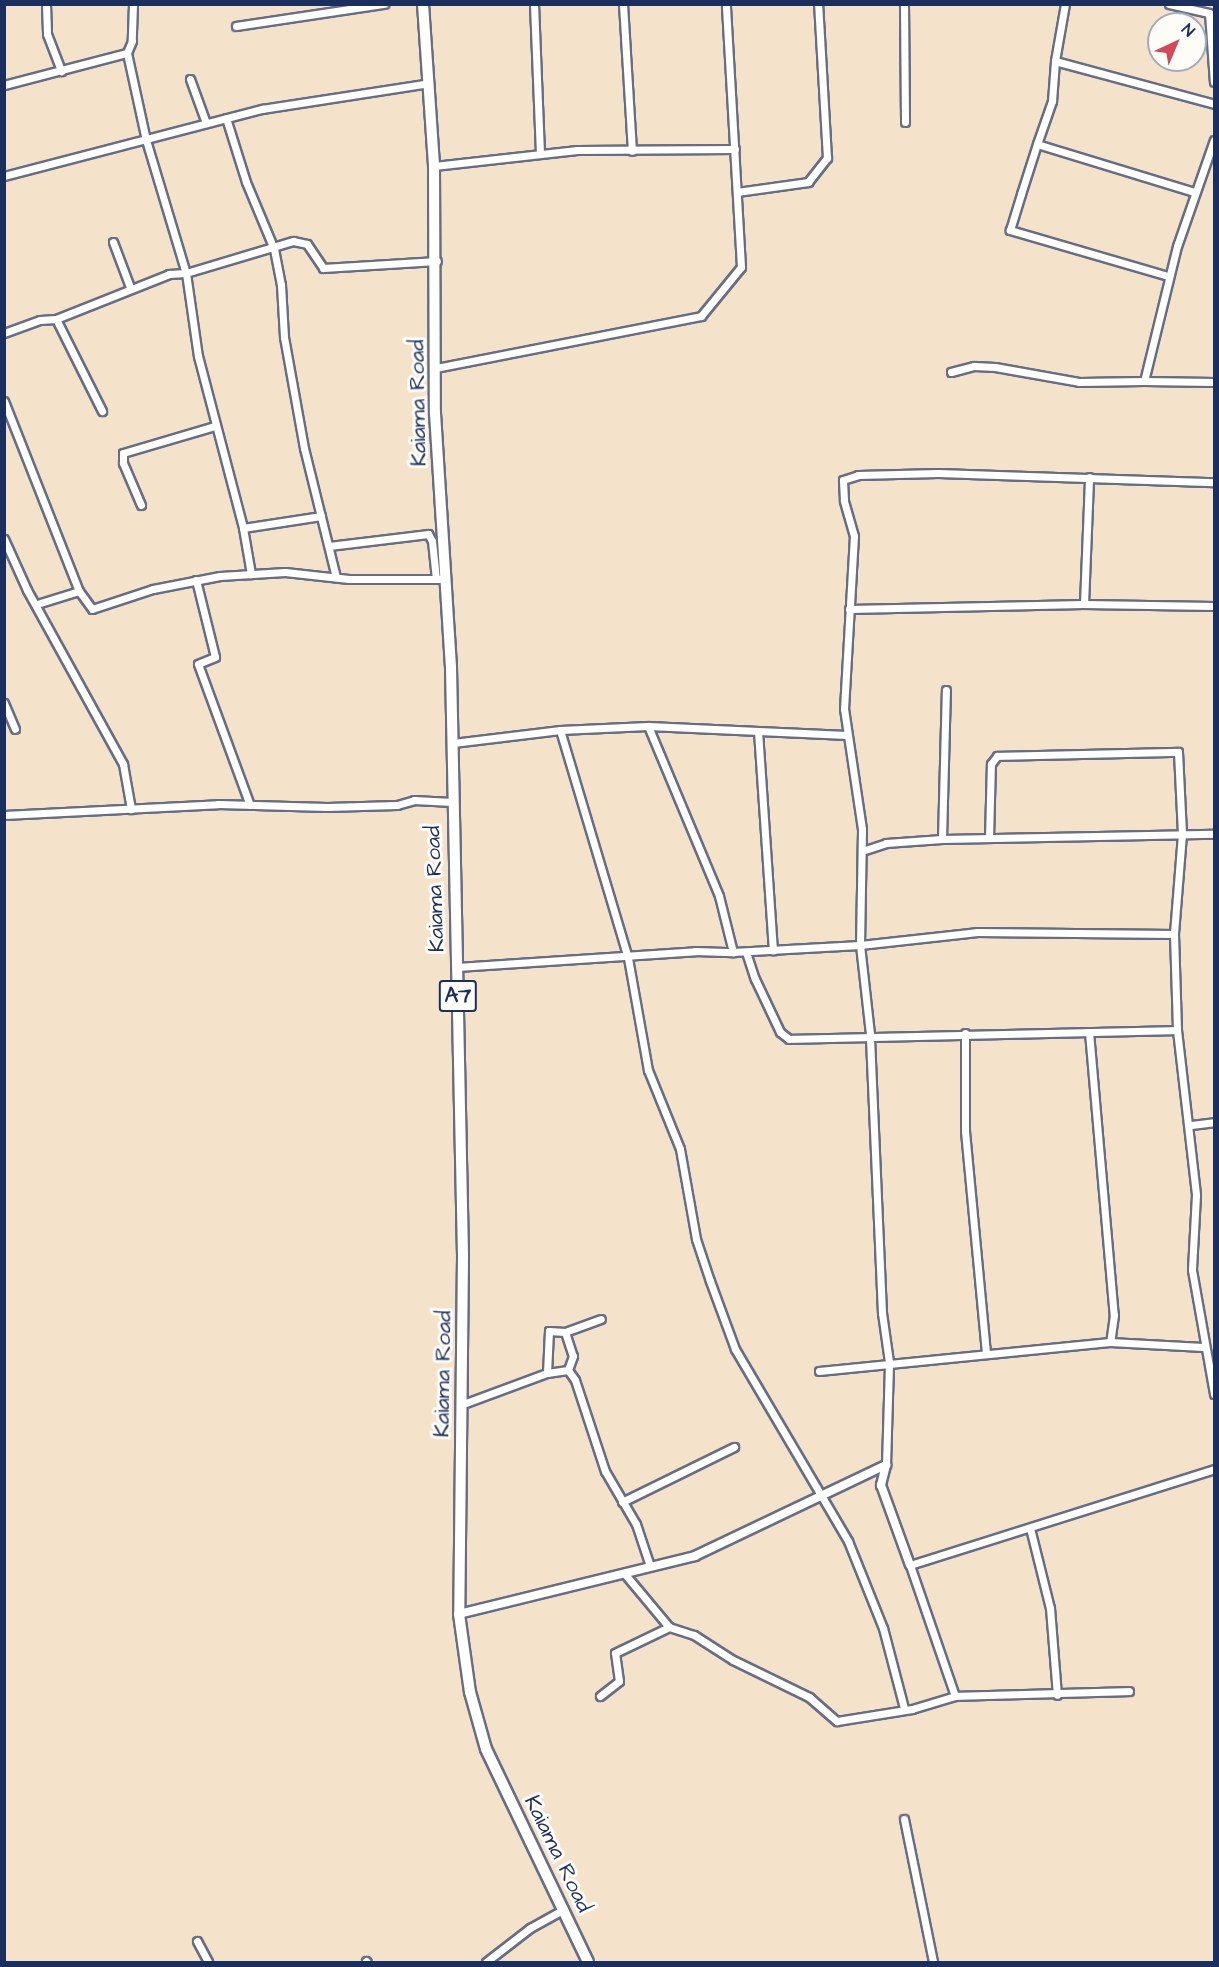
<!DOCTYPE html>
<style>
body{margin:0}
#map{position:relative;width:1219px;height:1967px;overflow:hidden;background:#f4e3ca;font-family:"Architects Daughter",sans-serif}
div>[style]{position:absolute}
.roads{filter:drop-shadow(2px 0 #676e84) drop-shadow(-2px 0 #676e84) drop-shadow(0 2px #676e84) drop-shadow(0 -2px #676e84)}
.minor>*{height:7px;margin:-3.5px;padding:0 3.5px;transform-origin:3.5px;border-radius:3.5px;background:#fff}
.tertiary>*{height:8px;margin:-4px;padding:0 4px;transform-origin:4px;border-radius:4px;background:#fff}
.trunk>*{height:10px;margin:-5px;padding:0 5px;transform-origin:5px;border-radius:5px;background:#fff}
span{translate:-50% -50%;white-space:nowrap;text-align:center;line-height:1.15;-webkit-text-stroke:6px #fdfcf7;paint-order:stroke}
.shield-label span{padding:2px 4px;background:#fdfcf7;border:2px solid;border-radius:4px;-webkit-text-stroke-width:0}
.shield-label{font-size:21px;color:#1b2f5e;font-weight:700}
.street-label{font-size:22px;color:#1b2f5e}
.frame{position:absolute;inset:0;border:6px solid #1b2f5e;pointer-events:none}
.north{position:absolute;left:1147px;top:12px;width:60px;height:60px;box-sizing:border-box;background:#fdfcf7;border:2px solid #a3aaba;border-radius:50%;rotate:44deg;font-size:16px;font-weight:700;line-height:24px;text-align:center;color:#1b2f5e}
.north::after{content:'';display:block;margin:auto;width:21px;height:27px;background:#d1495b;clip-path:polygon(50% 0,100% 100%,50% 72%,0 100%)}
</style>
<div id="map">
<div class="roads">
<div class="minor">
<div style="left:46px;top:4px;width:30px;rotate:88deg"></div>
<div style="left:47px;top:34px;width:40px;rotate:69deg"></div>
<div style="left:133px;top:4px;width:37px;rotate:92deg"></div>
<div style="left:132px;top:41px;width:13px;rotate:113deg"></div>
<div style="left:127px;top:53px;width:89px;rotate:77.7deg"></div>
<div style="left:146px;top:140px;width:139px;rotate:73.3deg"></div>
<div style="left:186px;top:273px;width:84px;rotate:81.8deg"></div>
<div style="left:198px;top:356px;width:178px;rotate:75.3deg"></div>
<div style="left:243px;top:528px;width:47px;rotate:80.1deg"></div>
<div style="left:534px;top:4px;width:149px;rotate:87.7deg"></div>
<div style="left:623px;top:4px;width:147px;rotate:86.5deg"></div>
<div style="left:904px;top:4px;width:118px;rotate:89.5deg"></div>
<div style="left:1065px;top:4px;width:58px;rotate:100deg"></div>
<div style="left:1055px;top:61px;width:165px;rotate:15.1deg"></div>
<div style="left:1169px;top:4px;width:41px;rotate:12.7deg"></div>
<div style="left:1209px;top:13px;width:69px;rotate:85.9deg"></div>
<div style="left:236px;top:26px;width:150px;rotate:-8.5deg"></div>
<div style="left:190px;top:79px;width:47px;rotate:70deg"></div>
<div style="left:4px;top:85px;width:127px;rotate:-14.6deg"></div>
<div style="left:226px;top:118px;width:67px;rotate:72.6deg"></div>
<div style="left:246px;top:182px;width:73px;rotate:67.3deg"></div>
<div style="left:274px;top:249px;width:37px;rotate:79deg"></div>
<div style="left:281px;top:285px;width:52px;rotate:86.7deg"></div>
<div style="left:284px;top:337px;width:113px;rotate:79.8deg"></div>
<div style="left:304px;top:448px;width:133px;rotate:76.1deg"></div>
<div style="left:1214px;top:140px;width:112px;rotate:109.2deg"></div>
<div style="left:1177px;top:246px;width:139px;rotate:103.7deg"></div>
<div style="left:1144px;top:381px;width:70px;rotate:0.8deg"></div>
<div style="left:1037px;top:144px;width:46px;rotate:-70.8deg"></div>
<div style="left:1052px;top:101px;width:40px;rotate:-85.7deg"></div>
<div style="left:434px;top:166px;width:144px;rotate:-6.4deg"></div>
<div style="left:577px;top:150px;width:158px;rotate:-0.4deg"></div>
<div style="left:4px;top:176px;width:267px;rotate:-14.6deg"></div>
<div style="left:262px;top:109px;width:169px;rotate:-8.8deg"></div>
<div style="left:737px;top:192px;width:72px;rotate:-8deg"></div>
<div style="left:808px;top:182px;width:31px;rotate:-52deg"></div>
<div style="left:827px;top:158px;width:154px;rotate:-93.3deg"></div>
<div style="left:113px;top:242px;width:48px;rotate:69.3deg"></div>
<div style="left:1168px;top:276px;width:165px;rotate:-163.8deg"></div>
<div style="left:1010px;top:230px;width:38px;rotate:-73deg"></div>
<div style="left:1021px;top:194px;width:52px;rotate:-72.3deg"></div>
<div style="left:1037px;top:144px;width:164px;rotate:17deg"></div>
<div style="left:56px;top:319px;width:103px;rotate:63.4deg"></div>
<div style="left:4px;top:333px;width:38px;rotate:-20deg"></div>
<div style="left:40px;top:320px;width:16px;rotate:-4deg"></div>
<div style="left:56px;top:319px;width:122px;rotate:-21.7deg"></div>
<div style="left:169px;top:274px;width:17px;rotate:-3deg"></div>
<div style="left:186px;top:273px;width:112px;rotate:-16.7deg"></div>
<div style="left:293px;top:241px;width:14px;rotate:12deg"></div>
<div style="left:307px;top:244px;width:29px;rotate:56deg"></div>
<div style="left:323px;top:268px;width:114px;rotate:-3.5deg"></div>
<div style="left:436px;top:368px;width:270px;rotate:-11.1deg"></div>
<div style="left:701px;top:316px;width:63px;rotate:-50.8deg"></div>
<div style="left:741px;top:267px;width:263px;rotate:-93.3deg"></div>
<div style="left:951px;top:372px;width:24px;rotate:-15deg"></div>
<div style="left:974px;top:366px;width:21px;rotate:3deg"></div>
<div style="left:995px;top:367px;width:85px;rotate:10.1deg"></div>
<div style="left:1079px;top:382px;width:65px;rotate:-0.9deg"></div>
<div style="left:4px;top:401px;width:204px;rotate:68.5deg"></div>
<div style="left:79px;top:591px;width:44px;rotate:162.8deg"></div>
<div style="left:141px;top:505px;width:46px;rotate:-113.2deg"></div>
<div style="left:123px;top:463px;width:10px;rotate:-90deg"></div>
<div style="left:123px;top:453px;width:96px;rotate:-16.4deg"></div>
<div style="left:243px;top:528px;width:79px;rotate:-8.7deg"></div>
<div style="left:4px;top:539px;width:56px;rotate:65.7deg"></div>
<div style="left:27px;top:590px;width:199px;rotate:61.1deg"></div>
<div style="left:123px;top:764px;width:46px;rotate:79.9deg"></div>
<div style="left:329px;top:546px;width:100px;rotate:-6.9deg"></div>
<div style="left:428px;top:534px;width:8px;rotate:60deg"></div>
<div style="left:432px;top:541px;width:37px;rotate:84deg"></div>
<div style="left:196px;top:580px;width:79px;rotate:76.1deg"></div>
<div style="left:215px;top:657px;width:18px;rotate:158deg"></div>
<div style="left:198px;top:664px;width:150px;rotate:69.8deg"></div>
<div style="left:79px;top:591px;width:22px;rotate:54deg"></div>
<div style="left:92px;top:609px;width:64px;rotate:-18.2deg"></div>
<div style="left:153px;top:589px;width:68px;rotate:-11deg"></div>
<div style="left:220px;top:576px;width:65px;rotate:-3.5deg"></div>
<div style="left:285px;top:572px;width:64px;rotate:6.2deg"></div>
<div style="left:349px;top:579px;width:96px"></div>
<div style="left:1084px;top:604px;width:127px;rotate:-87.7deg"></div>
<div style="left:849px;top:609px;width:235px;rotate:-1.2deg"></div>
<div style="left:1084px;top:604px;width:130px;rotate:0.9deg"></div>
<div style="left:4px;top:703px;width:28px;rotate:67deg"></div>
<div style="left:648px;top:726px;width:184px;rotate:67.3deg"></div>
<div style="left:719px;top:896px;width:58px;rotate:76deg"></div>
<div style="left:560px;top:730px;width:238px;rotate:73.4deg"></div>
<div style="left:628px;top:958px;width:114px;rotate:79.9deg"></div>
<div style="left:648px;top:1070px;width:85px;rotate:67.9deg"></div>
<div style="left:680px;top:1149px;width:91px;rotate:79.9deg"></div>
<div style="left:696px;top:1239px;width:44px;rotate:71.6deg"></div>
<div style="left:710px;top:1281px;width:72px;rotate:69.8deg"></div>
<div style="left:735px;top:1349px;width:223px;rotate:59.5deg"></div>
<div style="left:848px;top:1541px;width:94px;rotate:68.1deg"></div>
<div style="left:883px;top:1628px;width:83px;rotate:75.3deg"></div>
<div style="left:758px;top:731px;width:220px;rotate:86.1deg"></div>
<div style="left:453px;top:743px;width:108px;rotate:-6.9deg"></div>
<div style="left:560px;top:730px;width:88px;rotate:-2.6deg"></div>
<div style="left:648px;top:726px;width:199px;rotate:2.6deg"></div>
<div style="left:4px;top:815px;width:214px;rotate:-2.9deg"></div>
<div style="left:218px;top:804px;width:109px;rotate:1.6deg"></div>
<div style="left:327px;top:807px;width:70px;rotate:-1.6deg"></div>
<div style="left:397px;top:805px;width:18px;rotate:-16deg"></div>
<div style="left:414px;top:800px;width:38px;rotate:3deg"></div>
<div style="left:989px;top:838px;width:74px;rotate:-88.5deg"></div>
<div style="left:991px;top:764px;width:10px;rotate:-53deg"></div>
<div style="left:997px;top:756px;width:181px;rotate:-1.3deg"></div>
<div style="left:1178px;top:752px;width:82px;rotate:87.2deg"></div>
<div style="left:1182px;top:834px;width:100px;rotate:94.6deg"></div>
<div style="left:1174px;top:934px;width:96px;rotate:88.2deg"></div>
<div style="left:1177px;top:1030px;width:166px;rotate:83.4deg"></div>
<div style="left:1196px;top:1195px;width:75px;rotate:93.1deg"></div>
<div style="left:1192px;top:1270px;width:126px;rotate:79.9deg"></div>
<div style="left:942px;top:839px;width:149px;rotate:-88.5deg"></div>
<div style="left:862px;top:851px;width:25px;rotate:-18deg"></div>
<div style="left:886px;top:843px;width:56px;rotate:-4.1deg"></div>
<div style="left:942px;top:839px;width:272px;rotate:-1.1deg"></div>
<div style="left:746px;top:952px;width:28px;rotate:72deg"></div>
<div style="left:755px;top:979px;width:59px;rotate:64.7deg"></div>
<div style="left:780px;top:1032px;width:11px;rotate:38deg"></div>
<div style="left:789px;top:1039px;width:388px;rotate:-1.3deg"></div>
<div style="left:457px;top:967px;width:239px;rotate:-3.8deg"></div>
<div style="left:695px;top:951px;width:38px;rotate:2deg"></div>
<div style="left:733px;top:952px;width:127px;rotate:-3.2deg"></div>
<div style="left:860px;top:945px;width:118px;rotate:-6.3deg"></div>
<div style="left:977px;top:932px;width:197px;rotate:0.6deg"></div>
<div style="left:1089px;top:1032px;width:284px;rotate:85deg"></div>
<div style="left:1114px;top:1315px;width:27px;rotate:98deg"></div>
<div style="left:965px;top:1033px;width:98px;rotate:90deg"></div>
<div style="left:965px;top:1131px;width:222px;rotate:84.6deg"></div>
<div style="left:1191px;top:1125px;width:23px;rotate:-7deg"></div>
<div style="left:565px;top:1332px;width:25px;rotate:72deg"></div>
<div style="left:573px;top:1356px;width:15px;rotate:110deg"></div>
<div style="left:819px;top:1371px;width:292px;rotate:-5.7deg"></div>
<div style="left:1110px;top:1342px;width:93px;rotate:3.1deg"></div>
<div style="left:547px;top:1373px;width:42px;rotate:-87.3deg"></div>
<div style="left:549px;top:1331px;width:16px;rotate:4deg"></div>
<div style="left:565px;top:1332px;width:38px;rotate:-20deg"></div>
<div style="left:463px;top:1404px;width:90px;rotate:-20.3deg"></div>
<div style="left:547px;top:1373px;width:21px;rotate:-8deg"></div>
<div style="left:568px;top:1370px;width:12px;rotate:55deg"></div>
<div style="left:575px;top:1380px;width:96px;rotate:71.8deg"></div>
<div style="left:605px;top:1471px;width:61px;rotate:59.7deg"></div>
<div style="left:636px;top:1524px;width:44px;rotate:71.6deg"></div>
<div style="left:886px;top:1465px;width:103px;rotate:-88.3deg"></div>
<div style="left:889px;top:1362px;width:49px;rotate:-98.1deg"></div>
<div style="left:882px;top:1313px;width:279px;rotate:-92.5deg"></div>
<div style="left:870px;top:1034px;width:90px;rotate:-96.4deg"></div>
<div style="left:860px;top:945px;width:116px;rotate:-89deg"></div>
<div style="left:862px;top:829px;width:121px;rotate:-98.5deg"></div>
<div style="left:844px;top:709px;width:173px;rotate:-86.7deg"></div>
<div style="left:854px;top:536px;width:37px;rotate:-106deg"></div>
<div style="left:844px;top:500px;width:20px;rotate:-93deg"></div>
<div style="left:843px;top:480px;width:16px;rotate:-18deg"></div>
<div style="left:858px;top:475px;width:80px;rotate:-1.4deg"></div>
<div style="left:938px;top:473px;width:276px;rotate:1.9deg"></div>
<div style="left:622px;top:1502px;width:125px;rotate:-26.2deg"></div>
<div style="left:1030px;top:1528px;width:82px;rotate:76deg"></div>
<div style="left:1050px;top:1608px;width:87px;rotate:85.4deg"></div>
<div style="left:624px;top:1573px;width:70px;rotate:50.2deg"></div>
<div style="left:600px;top:1696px;width:24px;rotate:-38deg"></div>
<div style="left:619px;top:1681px;width:28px;rotate:-98deg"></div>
<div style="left:615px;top:1653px;width:60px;rotate:-25.7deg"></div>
<div style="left:669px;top:1627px;width:26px;rotate:18deg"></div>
<div style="left:694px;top:1635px;width:46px;rotate:32.7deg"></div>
<div style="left:733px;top:1660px;width:85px;rotate:26deg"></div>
<div style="left:809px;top:1697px;width:37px;rotate:41deg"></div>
<div style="left:837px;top:1721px;width:76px;rotate:-9.1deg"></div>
<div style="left:912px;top:1709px;width:45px;rotate:-16.8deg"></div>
<div style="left:955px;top:1696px;width:139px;rotate:-109deg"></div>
<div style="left:910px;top:1565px;width:319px;rotate:-17.5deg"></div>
<div style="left:955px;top:1696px;width:174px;rotate:-1.6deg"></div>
<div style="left:904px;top:1819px;width:146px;rotate:78.5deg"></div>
<div style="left:197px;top:1941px;width:24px;rotate:62deg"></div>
<div style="left:366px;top:1961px;width:1px;rotate:45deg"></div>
<div style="left:486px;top:1962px;width:56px;rotate:-37.7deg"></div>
<div style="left:530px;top:1928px;width:39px;rotate:-29deg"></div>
</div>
<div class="tertiary">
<div style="left:886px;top:1465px;width:21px;rotate:104deg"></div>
<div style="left:881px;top:1485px;width:85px;rotate:70.1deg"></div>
<div style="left:459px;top:1614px;width:243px;rotate:-13.8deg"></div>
<div style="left:695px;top:1556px;width:212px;rotate:-25.5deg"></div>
</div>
<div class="trunk">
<div style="left:423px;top:4px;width:162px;rotate:86.1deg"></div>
<div style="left:434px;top:166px;width:247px;rotate:89.8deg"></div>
<div style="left:435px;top:413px;width:256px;rotate:86.4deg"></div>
<div style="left:451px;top:668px;width:589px;rotate:88.83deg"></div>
<div style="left:463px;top:1257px;width:357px;rotate:90.6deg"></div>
<div style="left:459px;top:1614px;width:79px;rotate:82deg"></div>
<div style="left:470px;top:1692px;width:59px;rotate:74.3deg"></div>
<div style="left:486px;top:1749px;width:236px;rotate:64.4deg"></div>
</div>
</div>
<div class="shield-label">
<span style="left:458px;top:996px">A7</span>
</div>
<div class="street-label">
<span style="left:418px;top:403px;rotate:-91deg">Kaiama Road</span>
<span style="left:435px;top:889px;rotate:-92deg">Kaiama Road</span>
<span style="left:443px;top:1374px;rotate:-89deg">Kaiama Road</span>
<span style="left:558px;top:1854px;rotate:64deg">Kaiama Road</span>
</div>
<div class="frame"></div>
<div class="north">N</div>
</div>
